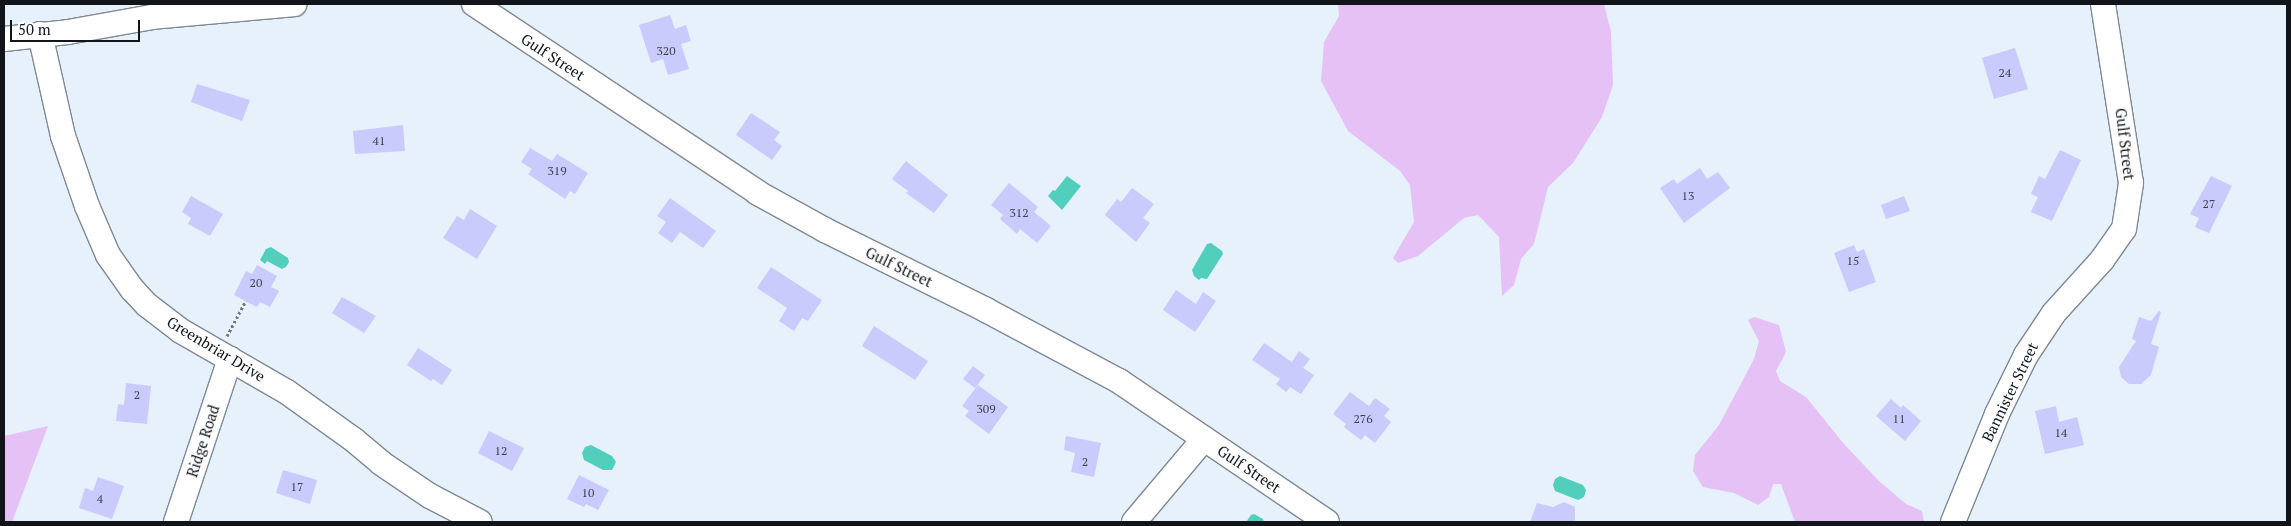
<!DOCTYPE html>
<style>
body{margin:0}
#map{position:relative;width:2291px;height:526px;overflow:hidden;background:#e6f1fc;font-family:"PT Serif",serif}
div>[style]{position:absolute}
.green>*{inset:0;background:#e5c1f6}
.water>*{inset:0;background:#52cebd}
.building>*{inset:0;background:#c8cbfc}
.path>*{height:3px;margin-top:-1.5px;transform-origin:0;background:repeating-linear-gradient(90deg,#717880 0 2.5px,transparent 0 5px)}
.roads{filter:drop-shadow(1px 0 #7f8993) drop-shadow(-1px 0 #7f8993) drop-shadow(0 1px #7f8993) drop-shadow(0 -1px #7f8993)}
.minor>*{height:24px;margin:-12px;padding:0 12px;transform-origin:12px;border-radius:12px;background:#fff}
span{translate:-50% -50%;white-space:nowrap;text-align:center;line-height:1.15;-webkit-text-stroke:4px #fff;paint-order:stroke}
.number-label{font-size:12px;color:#3f4252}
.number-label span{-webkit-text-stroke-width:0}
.street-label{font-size:15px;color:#111519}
.frame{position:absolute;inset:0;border:5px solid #111519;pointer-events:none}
.scale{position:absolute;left:10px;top:20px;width:130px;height:22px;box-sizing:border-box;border:2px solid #111519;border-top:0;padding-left:6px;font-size:15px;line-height:18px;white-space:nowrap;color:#111519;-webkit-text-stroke:4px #fff;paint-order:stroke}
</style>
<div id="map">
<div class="green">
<div style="clip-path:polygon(1338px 4px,1604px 4px,1611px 32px,1613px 85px,1602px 117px,1573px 163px,1548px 187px,1534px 244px,1521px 259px,1514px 285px,1502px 296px,1499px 237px,1478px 215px,1464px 218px,1418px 256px,1398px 263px,1393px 258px,1414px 222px,1410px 185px,1400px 171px,1348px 131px,1321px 81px,1324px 42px,1339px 16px)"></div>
<div style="clip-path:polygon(1754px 317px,1779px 325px,1786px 352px,1776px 371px,1780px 381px,1806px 397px,1844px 444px,1879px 481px,1906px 504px,1922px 511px,1924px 522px,1795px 522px,1781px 484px,1773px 484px,1769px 497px,1758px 505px,1734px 493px,1703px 487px,1693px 471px,1695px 455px,1719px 425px,1754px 359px,1759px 341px,1748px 320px)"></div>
<div style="clip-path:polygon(48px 426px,12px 522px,4px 522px,4px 436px)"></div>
</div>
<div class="water">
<div style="clip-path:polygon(1067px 176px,1081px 186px,1062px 210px,1048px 196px,1053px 190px,1055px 191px)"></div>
<div style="clip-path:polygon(1211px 243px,1222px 251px,1223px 254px,1207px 279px,1201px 278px,1199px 280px,1194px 276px,1192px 270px,1207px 244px)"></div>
<div style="clip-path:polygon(271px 247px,288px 258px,289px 262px,286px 267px,282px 269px,267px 261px,265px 264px,260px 260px,266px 249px)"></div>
<div style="clip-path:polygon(591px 445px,612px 456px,616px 462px,612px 470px,603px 470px,584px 460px,582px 453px,585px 447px)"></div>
<div style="clip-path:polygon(1560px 476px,1583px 485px,1586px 490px,1584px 497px,1578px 500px,1555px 491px,1553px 485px,1555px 479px)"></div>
<div style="clip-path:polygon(1254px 514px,1263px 519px,1264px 522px,1246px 522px,1251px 515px)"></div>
</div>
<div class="building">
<div style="clip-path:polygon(670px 15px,675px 29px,686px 25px,691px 41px,681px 44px,689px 69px,668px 75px,663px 59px,651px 63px,639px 25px)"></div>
<div style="clip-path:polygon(2015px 48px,2028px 89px,1994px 99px,1982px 58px)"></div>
<div style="clip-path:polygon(197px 84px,250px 100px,242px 121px,191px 102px)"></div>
<div style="clip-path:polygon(751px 113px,780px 132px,774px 140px,782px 146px,772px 160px,736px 135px)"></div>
<div style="clip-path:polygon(403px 125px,405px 151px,355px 154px,353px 131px)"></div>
<div style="clip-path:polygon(530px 148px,552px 161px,557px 154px,588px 173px,575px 194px,570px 191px,565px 199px,528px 174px,532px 169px,521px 162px)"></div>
<div style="clip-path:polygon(2060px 150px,2081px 160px,2052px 221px,2031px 212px,2038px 197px,2031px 194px,2039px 176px,2045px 179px)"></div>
<div style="clip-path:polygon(906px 161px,948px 195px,934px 213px,906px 193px,908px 191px,892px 179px)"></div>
<div style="clip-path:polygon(1700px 168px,1707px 179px,1718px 172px,1730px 188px,1684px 223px,1660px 188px,1674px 179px,1677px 184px)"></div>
<div style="clip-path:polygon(2211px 176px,2232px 186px,2209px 233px,2195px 227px,2199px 218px,2190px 214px)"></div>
<div style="clip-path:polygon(1009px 183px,1038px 207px,1034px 212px,1051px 226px,1037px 243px,1020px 229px,1017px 234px,1000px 219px,1003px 215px,991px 205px)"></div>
<div style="clip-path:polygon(1132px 188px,1154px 204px,1143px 218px,1150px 223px,1136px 242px,1105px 215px,1117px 199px,1121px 202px)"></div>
<div style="clip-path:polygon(191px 196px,223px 214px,210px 236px,188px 224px,191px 218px,182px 212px)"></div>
<div style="clip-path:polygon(1904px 196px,1910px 211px,1886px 219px,1881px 205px)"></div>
<div style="clip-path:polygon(670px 198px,716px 231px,703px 248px,680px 232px,672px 243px,658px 233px,666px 222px,657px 216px)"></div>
<div style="clip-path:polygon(470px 209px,497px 226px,477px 259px,443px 238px,457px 216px,464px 220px)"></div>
<div style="clip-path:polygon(1854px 245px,1857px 252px,1864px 249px,1876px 282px,1849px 292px,1834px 253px)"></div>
<div style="clip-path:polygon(257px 265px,277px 276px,271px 287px,279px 291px,270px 307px,260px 302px,257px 307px,234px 295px,246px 271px,252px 274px)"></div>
<div style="clip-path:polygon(771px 267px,822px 300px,808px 321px,802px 318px,794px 331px,779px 321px,787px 308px,757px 288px)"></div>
<div style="clip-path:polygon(1176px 290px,1196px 304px,1203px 292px,1216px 301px,1195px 332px,1163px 310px)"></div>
<div style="clip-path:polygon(342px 297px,376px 316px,364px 333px,332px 313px)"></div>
<div style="clip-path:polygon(2159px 311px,2161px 312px,2151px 344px,2159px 347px,2151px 375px,2141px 384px,2129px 384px,2121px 377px,2119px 367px,2136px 341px,2132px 339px,2139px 317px,2151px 321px)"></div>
<div style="clip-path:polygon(874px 326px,928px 361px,915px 380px,862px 346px)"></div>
<div style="clip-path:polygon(1264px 343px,1292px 362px,1299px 351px,1310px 359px,1303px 368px,1314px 375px,1301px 394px,1290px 387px,1286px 392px,1276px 384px,1280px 379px,1252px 360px)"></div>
<div style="clip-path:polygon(418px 348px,452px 370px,442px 385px,433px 379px,431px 381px,407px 365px)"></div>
<div style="clip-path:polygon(973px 366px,985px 375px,975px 388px,963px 379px)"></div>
<div style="clip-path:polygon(126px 383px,151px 386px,147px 424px,116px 421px,118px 404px,124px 405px)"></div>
<div style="clip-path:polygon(978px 385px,1008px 407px,989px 434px,965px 416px,969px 411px,962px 406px)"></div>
<div style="clip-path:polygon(1350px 392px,1369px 406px,1375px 398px,1390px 409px,1384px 416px,1391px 422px,1375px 443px,1365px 435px,1361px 440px,1344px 427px,1346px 424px,1333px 414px)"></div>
<div style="clip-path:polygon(1891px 399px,1901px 408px,1903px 405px,1921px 421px,1905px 441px,1876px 416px)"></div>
<div style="clip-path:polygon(2056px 406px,2059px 422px,2077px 417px,2084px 445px,2045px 454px,2035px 411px)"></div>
<div style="clip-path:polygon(489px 431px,524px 448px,512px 471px,478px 453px)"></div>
<div style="clip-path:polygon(1066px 436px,1101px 443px,1094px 477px,1071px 472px,1075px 453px,1064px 450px)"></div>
<div style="clip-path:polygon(283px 470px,317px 480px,310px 504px,276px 493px)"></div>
<div style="clip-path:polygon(579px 475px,609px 490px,598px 510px,586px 504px,584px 507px,567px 499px)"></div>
<div style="clip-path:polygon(98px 477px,124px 486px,112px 519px,79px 508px,85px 488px,93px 491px)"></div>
<div style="clip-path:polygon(1564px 502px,1575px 507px,1575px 522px,1530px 522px,1537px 503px,1553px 507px)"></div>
</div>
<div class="path">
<div style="left:227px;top:336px;width:40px;rotate:-62deg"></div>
</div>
<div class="roads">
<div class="minor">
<div style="left:474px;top:4px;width:341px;rotate:33.6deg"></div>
<div style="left:758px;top:193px;width:77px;rotate:28.9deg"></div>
<div style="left:825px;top:230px;width:180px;rotate:26.4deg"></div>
<div style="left:986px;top:310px;width:151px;rotate:28.1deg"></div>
<div style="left:1119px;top:381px;width:251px;rotate:34.1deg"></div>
<div style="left:40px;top:34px;width:105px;rotate:77.3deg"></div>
<div style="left:63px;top:136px;width:74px;rotate:71.1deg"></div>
<div style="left:87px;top:206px;width:53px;rotate:66.8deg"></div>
<div style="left:108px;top:255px;width:42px;rotate:54.8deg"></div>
<div style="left:132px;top:289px;width:22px;rotate:47deg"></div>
<div style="left:147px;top:305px;width:43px;rotate:37.4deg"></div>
<div style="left:181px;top:331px;width:122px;rotate:29.9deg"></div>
<div style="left:287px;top:392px;width:82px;rotate:35.6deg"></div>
<div style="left:354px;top:440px;width:35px;rotate:40deg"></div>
<div style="left:381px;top:463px;width:59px;rotate:34deg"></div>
<div style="left:430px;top:496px;width:56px;rotate:27.5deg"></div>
<div style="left:4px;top:39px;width:64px;rotate:-6.2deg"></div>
<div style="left:68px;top:32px;width:85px;rotate:-10.1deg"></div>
<div style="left:152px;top:17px;width:143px;rotate:-5.2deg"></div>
<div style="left:176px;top:522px;width:172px;rotate:-71.7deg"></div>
<div style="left:1134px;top:522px;width:109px;rotate:-49.9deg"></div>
<div style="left:1953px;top:522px;width:117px;rotate:-67.8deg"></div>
<div style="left:1997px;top:414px;width:66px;rotate:-63.8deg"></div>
<div style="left:2026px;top:355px;width:50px;rotate:-56.3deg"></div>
<div style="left:2054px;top:313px;width:72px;rotate:-47.8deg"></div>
<div style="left:2102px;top:260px;width:38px;rotate:-55deg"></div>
<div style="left:2124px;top:229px;width:47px;rotate:-81.3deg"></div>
<div style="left:2131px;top:183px;width:181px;rotate:-98.9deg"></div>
</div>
</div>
<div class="number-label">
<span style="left:666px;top:51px">320</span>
<span style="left:2005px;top:73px">24</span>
<span style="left:379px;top:141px">41</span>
<span style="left:557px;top:171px">319</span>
<span style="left:1688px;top:196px">13</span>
<span style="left:2209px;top:204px">27</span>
<span style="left:1019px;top:213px">312</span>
<span style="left:1853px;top:261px">15</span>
<span style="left:256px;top:283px">20</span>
<span style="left:137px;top:395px">2</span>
<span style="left:986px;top:409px">309</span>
<span style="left:1363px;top:419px">276</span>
<span style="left:1899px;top:419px">11</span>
<span style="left:2061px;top:433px">14</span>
<span style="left:501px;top:451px">12</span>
<span style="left:1085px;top:462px">2</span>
<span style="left:297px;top:487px">17</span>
<span style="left:588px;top:493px">10</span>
<span style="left:100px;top:499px">4</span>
</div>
<div class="street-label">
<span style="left:553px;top:57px;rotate:33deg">Gulf Street</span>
<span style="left:2125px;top:144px;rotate:83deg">Gulf Street</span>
<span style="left:899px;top:267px;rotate:26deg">Gulf Street</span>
<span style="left:216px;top:349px;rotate:31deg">Greenbriar Drive</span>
<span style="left:2010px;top:392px;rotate:-64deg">Bannister Street</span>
<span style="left:203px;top:441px;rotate:-72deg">Ridge Road</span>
<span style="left:1249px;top:469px;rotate:34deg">Gulf Street</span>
</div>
<div class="frame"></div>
<div class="scale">50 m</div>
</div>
